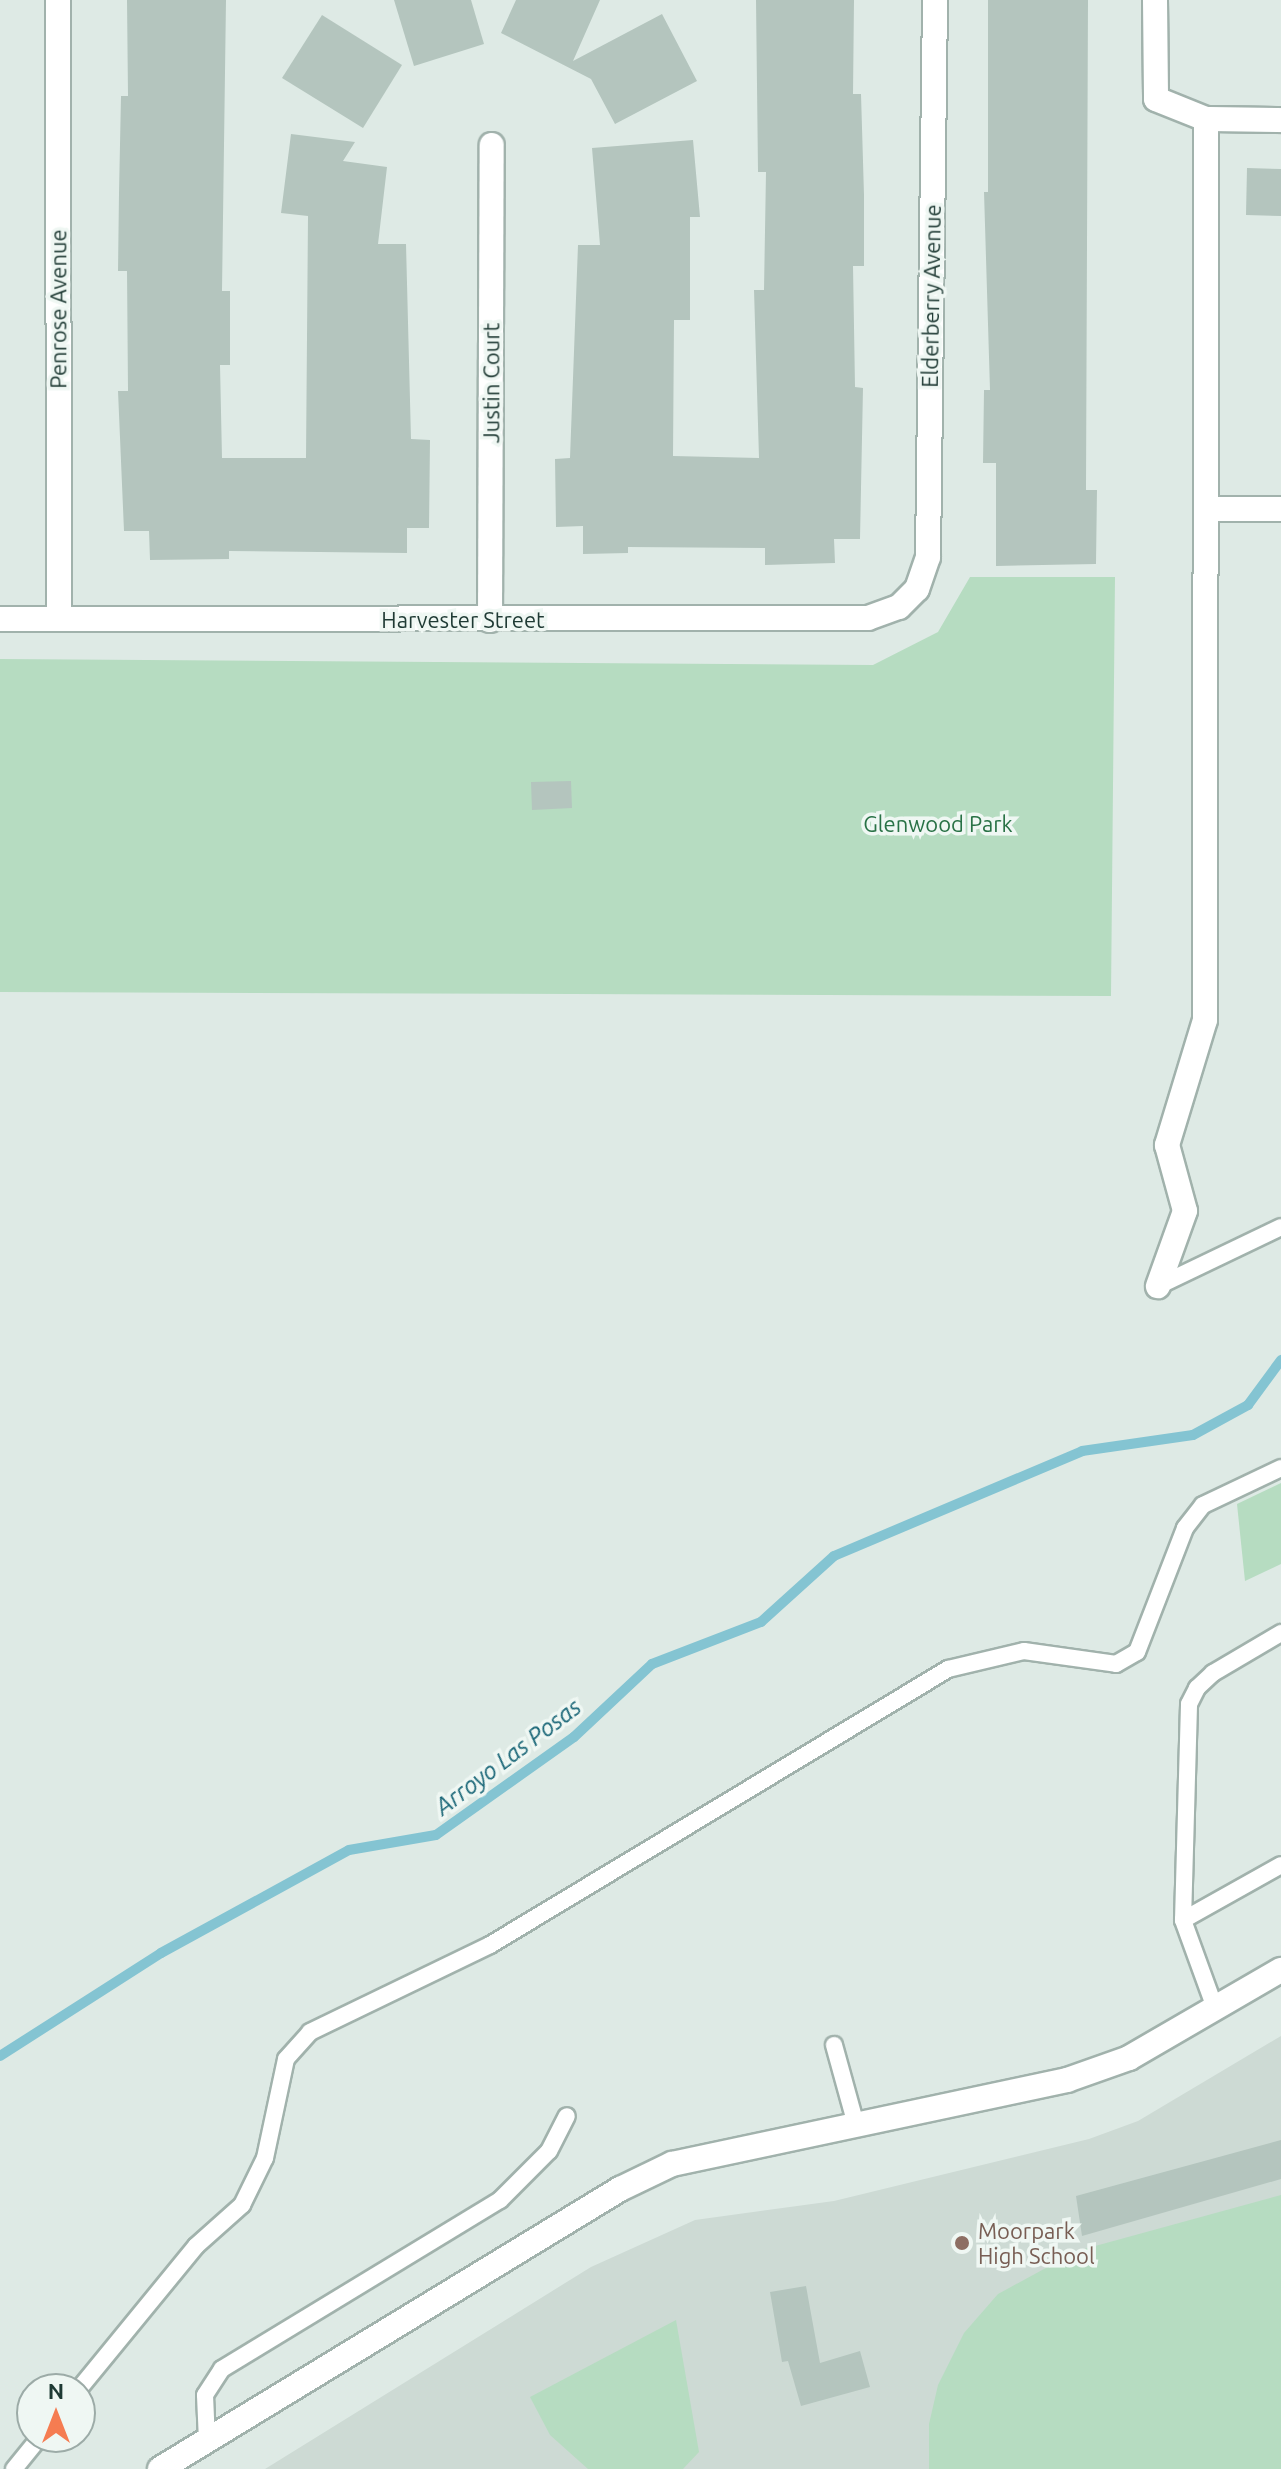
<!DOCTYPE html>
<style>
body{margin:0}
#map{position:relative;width:1281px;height:2469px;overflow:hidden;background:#deeae5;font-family:Ubuntu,sans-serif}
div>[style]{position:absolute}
.built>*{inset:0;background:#cddad4}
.green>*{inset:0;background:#b6dcc1}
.stream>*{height:10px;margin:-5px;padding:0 5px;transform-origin:5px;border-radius:5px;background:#84c4d2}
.building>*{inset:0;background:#b4c5be}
.roads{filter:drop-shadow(2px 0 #a1b2ac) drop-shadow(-2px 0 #a1b2ac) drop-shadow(0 2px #a1b2ac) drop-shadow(0 -2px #a1b2ac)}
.service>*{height:16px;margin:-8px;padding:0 8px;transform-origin:8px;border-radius:8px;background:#fff}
.minor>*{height:24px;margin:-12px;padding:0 12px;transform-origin:12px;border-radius:12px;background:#fff}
.dots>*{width:22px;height:22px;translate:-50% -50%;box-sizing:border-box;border:4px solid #eff7f3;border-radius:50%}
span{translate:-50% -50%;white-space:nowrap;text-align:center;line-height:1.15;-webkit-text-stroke:7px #eff7f3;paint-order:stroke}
.street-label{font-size:22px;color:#1f3a34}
.park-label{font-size:22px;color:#297246}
.education-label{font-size:22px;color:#785e54}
.left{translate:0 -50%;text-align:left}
.water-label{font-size:24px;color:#196677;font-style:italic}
.north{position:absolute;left:16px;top:2373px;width:80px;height:80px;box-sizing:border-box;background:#eff7f3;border:2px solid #9caba7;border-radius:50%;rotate:0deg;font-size:22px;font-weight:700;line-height:32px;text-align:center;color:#1f3a34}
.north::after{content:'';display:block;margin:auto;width:28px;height:36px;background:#f57c51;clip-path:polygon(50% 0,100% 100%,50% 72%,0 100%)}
</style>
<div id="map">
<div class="built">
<div style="clip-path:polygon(1281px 2036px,1281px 2469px,265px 2469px,591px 2267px,695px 2220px,834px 2201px,1089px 2139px,1138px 2121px)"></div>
</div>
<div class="green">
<div style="clip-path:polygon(970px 577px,1115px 577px,1111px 996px,0 992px,0 659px,873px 665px,938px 632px)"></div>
<div style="clip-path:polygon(1281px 1483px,1281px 1564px,1245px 1581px,1237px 1504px)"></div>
<div style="clip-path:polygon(1281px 2195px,1281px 2469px,929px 2469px,929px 2424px,938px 2385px,964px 2333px,998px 2294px,1077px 2251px)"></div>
<div style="clip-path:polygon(676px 2320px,699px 2452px,683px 2469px,588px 2469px,550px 2435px,530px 2397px)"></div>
</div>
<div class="stream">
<div style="left:0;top:2056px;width:191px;rotate:-32.6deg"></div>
<div style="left:161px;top:1953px;width:214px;rotate:-28.7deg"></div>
<div style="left:349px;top:1850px;width:88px;rotate:-9.8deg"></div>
<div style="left:436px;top:1835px;width:169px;rotate:-35.4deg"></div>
<div style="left:574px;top:1737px;width:107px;rotate:-43.1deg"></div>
<div style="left:652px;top:1664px;width:117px;rotate:-21.1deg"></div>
<div style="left:761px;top:1622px;width:98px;rotate:-42.1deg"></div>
<div style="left:834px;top:1556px;width:269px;rotate:-22.9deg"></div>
<div style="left:1082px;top:1451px;width:112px;rotate:-8.2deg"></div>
<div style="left:1193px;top:1435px;width:63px;rotate:-28.6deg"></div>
<div style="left:1248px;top:1405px;width:56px;rotate:-53.7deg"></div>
</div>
<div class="building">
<div style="clip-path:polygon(127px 0,226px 0,222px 291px,230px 291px,230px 365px,220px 365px,222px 458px,306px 458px,308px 216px,281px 213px,291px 134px,355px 142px,343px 161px,387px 167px,378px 244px,406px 244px,411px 439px,430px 440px,429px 528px,407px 528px,407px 553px,229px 551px,229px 559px,150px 560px,149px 531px,124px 531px,118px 391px,128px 391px,127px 271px,118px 271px,119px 193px,121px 96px,128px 96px)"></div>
<div style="clip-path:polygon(394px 0,471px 0,484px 44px,414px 66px)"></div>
<div style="clip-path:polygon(516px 0,600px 0,573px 61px,662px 14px,697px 81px,615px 124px,591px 79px,501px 33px)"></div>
<div style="clip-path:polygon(756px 0,854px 0,853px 94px,861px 94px,864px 195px,864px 266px,853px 266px,855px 387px,863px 388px,860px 539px,834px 539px,835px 563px,765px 565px,765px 548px,628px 547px,628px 553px,583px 554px,583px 526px,556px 527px,555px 459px,570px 458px,578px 245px,600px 245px,592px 148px,693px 140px,700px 217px,690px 217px,690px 320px,674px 320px,673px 456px,759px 458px,754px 290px,764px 290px,766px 172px,758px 172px)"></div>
<div style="clip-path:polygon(988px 0,1088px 0,1086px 490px,1097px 490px,1096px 564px,996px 566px,996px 463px,983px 463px,984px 390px,990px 390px,984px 192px,988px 192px)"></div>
<div style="clip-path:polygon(322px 15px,402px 65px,363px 128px,282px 78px)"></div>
<div style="clip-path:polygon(1247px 168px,1281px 169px,1281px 216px,1246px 215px)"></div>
<div style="clip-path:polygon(571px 781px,572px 808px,532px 810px,531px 782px)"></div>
<div style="clip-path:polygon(1281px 2140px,1281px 2179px,1082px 2236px,1076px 2196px)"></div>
<div style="clip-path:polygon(806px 2286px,820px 2363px,860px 2351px,870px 2387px,801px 2406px,788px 2361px,782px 2362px,770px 2292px)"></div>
</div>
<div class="roads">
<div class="service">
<div style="left:1158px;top:1286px;width:136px;rotate:-25.6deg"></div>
<div style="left:1183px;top:1920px;width:112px;rotate:-29.3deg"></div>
<div style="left:1215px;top:2008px;width:94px;rotate:-110deg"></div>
<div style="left:1183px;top:1920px;width:216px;rotate:-88.4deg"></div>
<div style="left:1189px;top:1704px;width:18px;rotate:-63deg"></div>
<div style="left:1197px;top:1688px;width:22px;rotate:-43deg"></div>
<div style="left:1213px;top:1673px;width:79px;rotate:-30.5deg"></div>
<div style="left:834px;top:2045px;width:83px;rotate:74.6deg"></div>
<div style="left:79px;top:2389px;width:185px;rotate:-50.7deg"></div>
<div style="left:196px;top:2246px;width:62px;rotate:-41.7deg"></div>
<div style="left:242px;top:2205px;width:52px;rotate:-63.9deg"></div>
<div style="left:265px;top:2158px;width:101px;rotate:-78deg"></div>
<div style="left:286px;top:2059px;width:36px;rotate:-48deg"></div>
<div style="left:310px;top:2032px;width:200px;rotate:-25.8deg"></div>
<div style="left:490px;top:1945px;width:535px;rotate:-31.07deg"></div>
<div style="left:948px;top:1669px;width:78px;rotate:-13.3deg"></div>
<div style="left:1024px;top:1651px;width:93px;rotate:8deg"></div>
<div style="left:1116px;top:1664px;width:24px;rotate:-30deg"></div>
<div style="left:1137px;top:1652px;width:133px;rotate:-68.8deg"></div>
<div style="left:1185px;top:1528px;width:29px;rotate:-52deg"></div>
<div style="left:1203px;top:1505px;width:86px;rotate:-25.4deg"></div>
<div style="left:207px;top:2441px;width:46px;rotate:-92.5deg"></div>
<div style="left:205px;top:2395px;width:31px;rotate:-57deg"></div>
<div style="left:222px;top:2369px;width:325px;rotate:-31.3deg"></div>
<div style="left:500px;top:2200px;width:69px;rotate:-45deg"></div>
<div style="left:549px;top:2151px;width:39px;rotate:-63deg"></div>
<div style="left:14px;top:2469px;width:41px;rotate:-50.9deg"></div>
</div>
<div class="minor">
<div style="left:58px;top:0;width:619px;rotate:89.91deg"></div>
<div style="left:1155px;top:0;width:99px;rotate:89.4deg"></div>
<div style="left:1156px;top:99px;width:54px;rotate:21.8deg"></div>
<div style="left:1206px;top:119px;width:901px;rotate:90.06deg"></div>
<div style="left:1205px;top:1020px;width:131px;rotate:106.9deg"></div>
<div style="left:1167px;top:1145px;width:68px;rotate:74.7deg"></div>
<div style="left:1185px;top:1211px;width:80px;rotate:109.8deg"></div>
<div style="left:1206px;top:119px;width:75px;rotate:0.8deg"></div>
<div style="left:1207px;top:509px;width:74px"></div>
<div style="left:0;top:619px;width:868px;rotate:-0.07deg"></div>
<div style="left:868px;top:618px;width:33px;rotate:-20deg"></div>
<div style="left:899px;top:607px;width:25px;rotate:-45deg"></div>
<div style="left:917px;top:589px;width:34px;rotate:-71deg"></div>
<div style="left:928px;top:557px;width:557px;rotate:-89.28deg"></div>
<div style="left:490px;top:620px;width:475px;rotate:-89.8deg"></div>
<div style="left:160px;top:2469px;width:539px;rotate:-31.33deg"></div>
<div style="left:620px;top:2189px;width:58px;rotate:-25.7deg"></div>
<div style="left:672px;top:2164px;width:404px;rotate:-12deg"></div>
<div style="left:1067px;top:2080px;width:66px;rotate:-19.5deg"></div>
<div style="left:1129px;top:2058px;width:176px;rotate:-30.1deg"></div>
</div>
</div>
<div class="dots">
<div style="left:962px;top:2243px;background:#8d6e63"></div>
</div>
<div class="street-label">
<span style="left:931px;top:296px;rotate:-89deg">Elderberry Avenue</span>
<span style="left:58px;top:309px;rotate:-90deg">Penrose Avenue</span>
<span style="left:491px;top:383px;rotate:-90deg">Justin Court</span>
<span style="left:463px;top:620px">Harvester Street</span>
</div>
<div class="park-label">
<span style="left:938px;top:824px">Glenwood Park</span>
</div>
<div class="education-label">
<span class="left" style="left:978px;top:2243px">Moorpark<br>High School</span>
</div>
<div class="water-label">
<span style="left:508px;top:1757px;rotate:-37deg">Arroyo Las Posas</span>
</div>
<div class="north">N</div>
</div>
